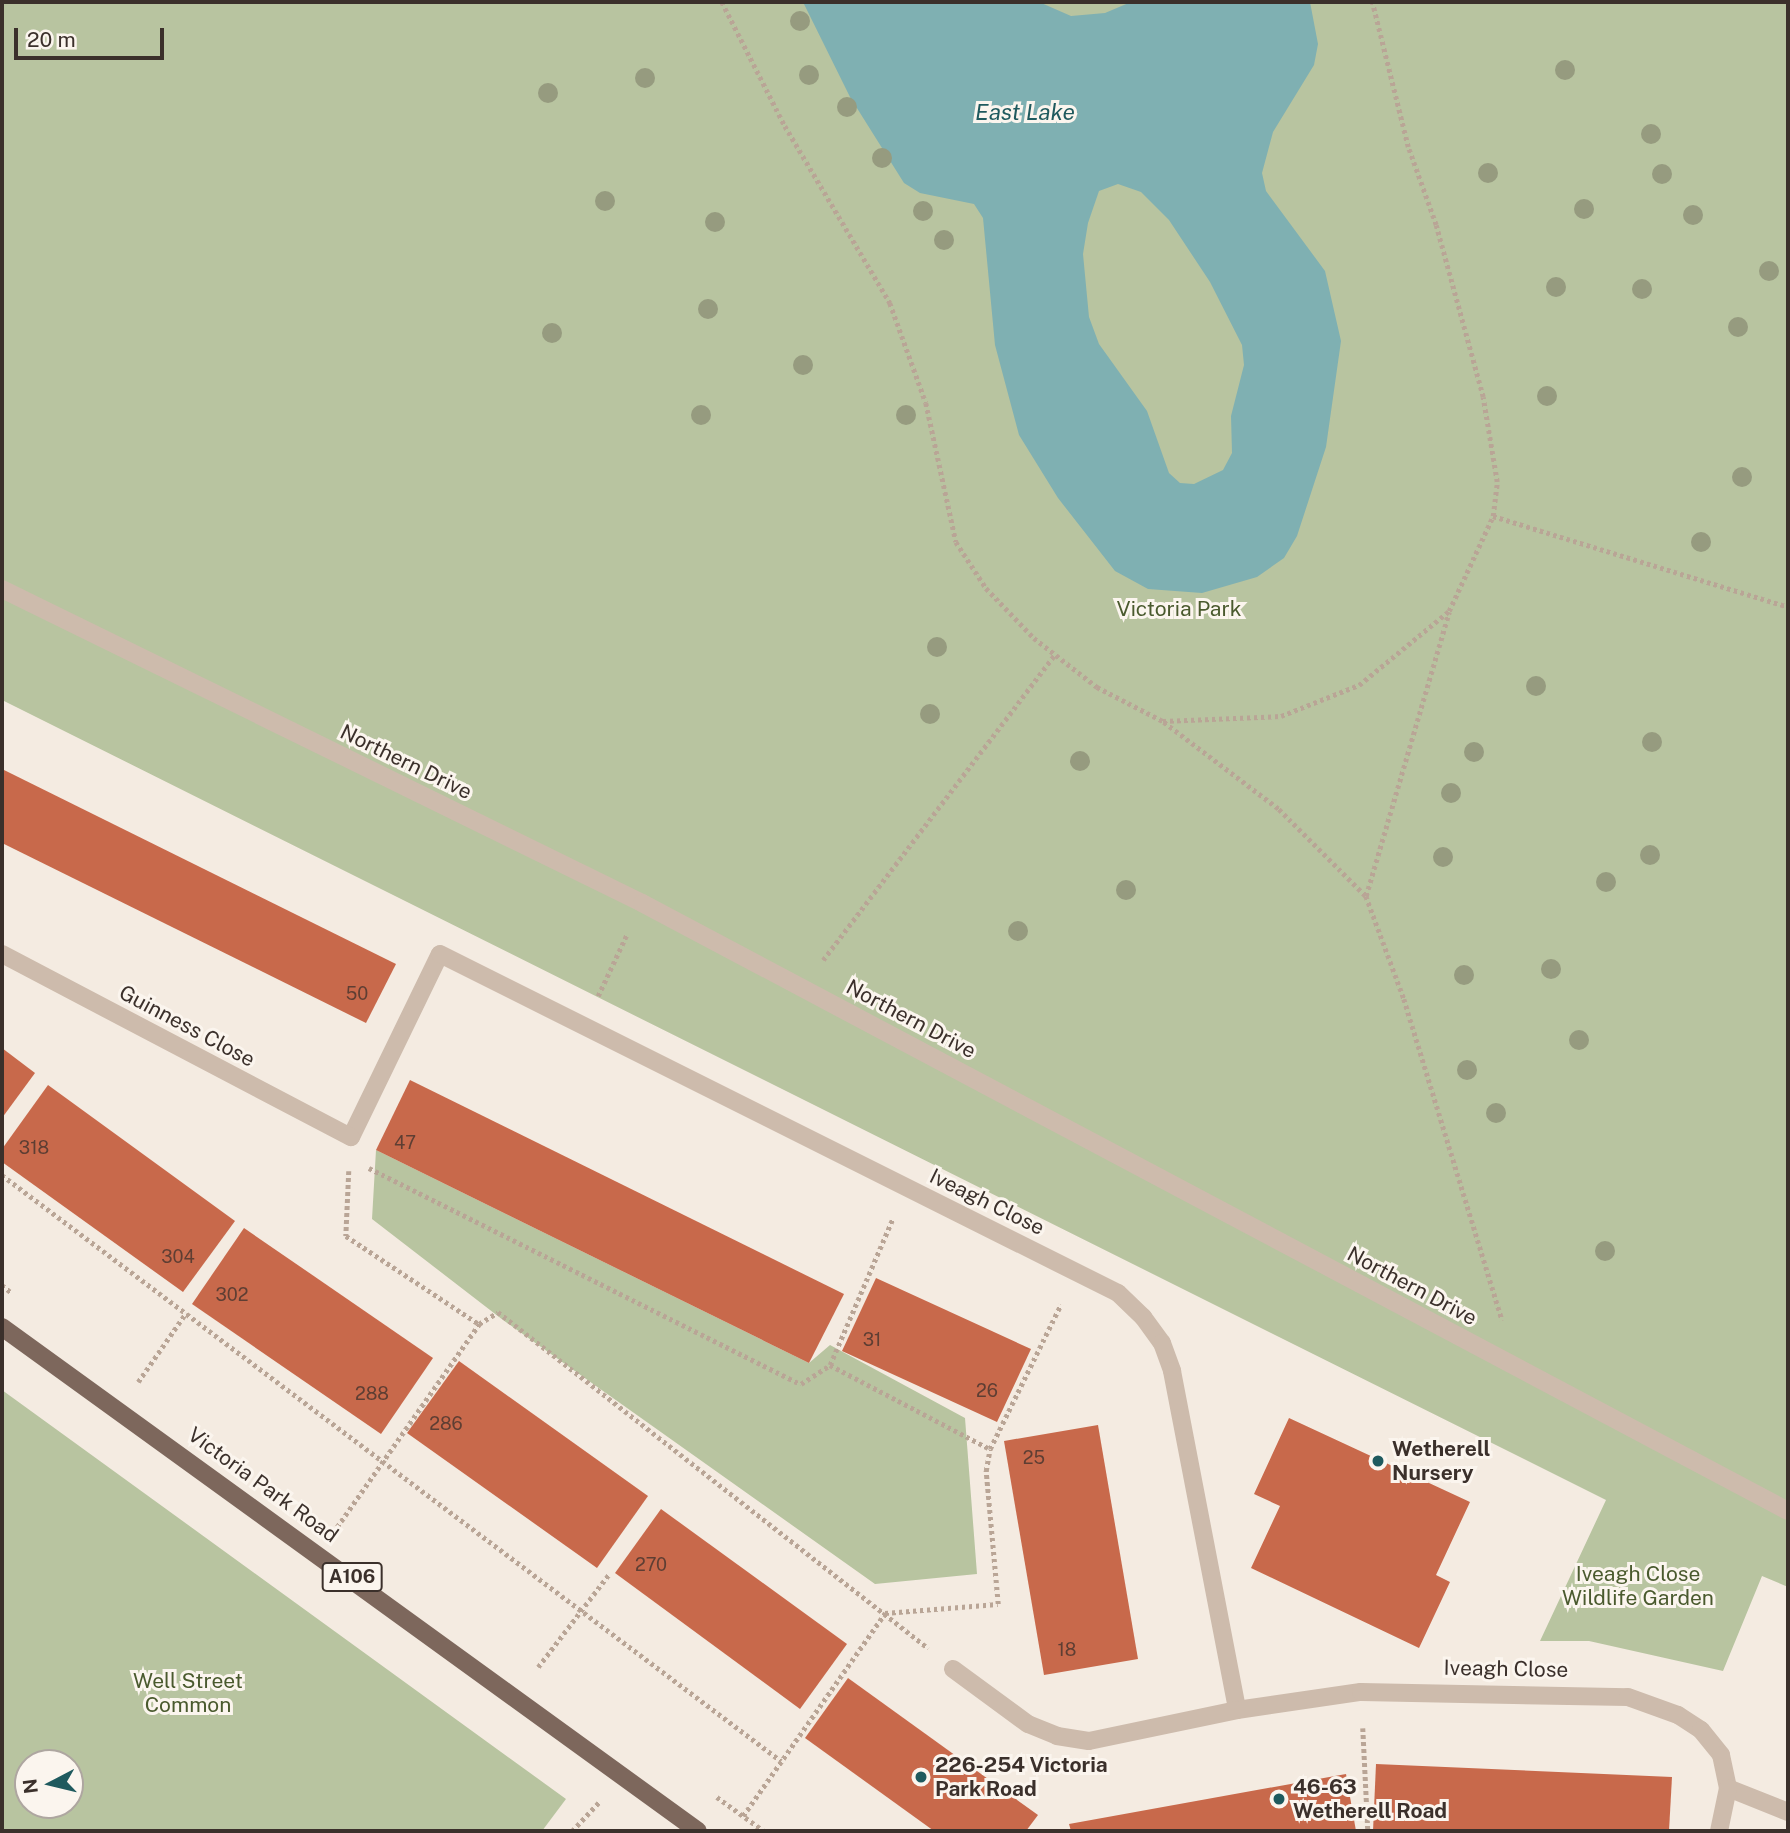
<!DOCTYPE html>
<style>
body{margin:0}
#map{position:relative;width:1790px;height:1833px;overflow:hidden;background:#f4ebe1;font-family:"Public Sans",sans-serif}
div>[style]{position:absolute}
.green>*{inset:0;background:#b8c4a0}
.water>*{inset:0;background:#7fb0b2}
.building>*{inset:0;background:#c8694b}
.path>*{height:4.5px;margin-top:-2.25px;transform-origin:0;background:repeating-linear-gradient(90deg,#b9a596 0 3.5px,transparent 0 7px)}
.service>*{height:18px;margin:-9px;padding:0 9px;transform-origin:9px;border-radius:9px;background:#cdbbac}
.pedestrian>*{height:18px;margin:-9px;padding:0 9px;transform-origin:9px;border-radius:9px;background:#cdbbac}
.minor>*{height:18px;margin:-9px;padding:0 9px;transform-origin:9px;border-radius:9px;background:#cdbbac}
.primary>*{height:18px;margin:-9px;padding:0 9px;transform-origin:9px;border-radius:9px;background:#7d675c}
.trees>*{width:20px;height:20px;margin:-10px;border-radius:50%;background:#969b7f}
.dots>*{width:19px;height:19px;translate:-50% -50%;box-sizing:border-box;border:4px solid #fbf5ee;border-radius:50%}
span{translate:-50% -50%;white-space:nowrap;text-align:center;line-height:1.15;-webkit-text-stroke:6px #fbf5ee;paint-order:stroke}
.number-label{font-size:18px;color:#5e3e33}
.number-label span{-webkit-text-stroke-width:0}
.shield-label span{padding:2px 5px;background:#fbf5ee;border:2px solid;border-radius:5px;-webkit-text-stroke-width:0}
.shield-label{font-size:19px;color:#3b302b;font-weight:700}
.park-label{font-size:21px;color:#4a5a2e}
.street-label{font-size:21px;color:#3b302b}
.poi-label{font-size:21px;color:#3b302b;font-weight:700}
.left{translate:0 -50%;text-align:left}
.water-label{font-size:23px;color:#1f5a5e;font-style:italic}
.frame{position:absolute;inset:0;border:4px solid #3b302b;pointer-events:none}
.north{position:absolute;left:14px;top:1749px;width:70px;height:70px;box-sizing:border-box;background:#fbf5ee;border:2px solid #aea6a0;border-radius:50%;rotate:263deg;font-size:19px;font-weight:700;line-height:28px;text-align:center;color:#3b302b}
.north::after{content:'';display:block;margin:auto;width:24px;height:32px;background:#1f5a5e;clip-path:polygon(50% 0,100% 100%,50% 72%,0 100%)}
.scale{position:absolute;left:14px;top:28px;width:150px;height:32px;box-sizing:border-box;border:4px solid #3b302b;border-top:0;padding-left:9px;font-size:21px;line-height:24px;white-space:nowrap;color:#3b302b;-webkit-text-stroke:5px #fbf5ee;paint-order:stroke}
</style>
<div id="map">
<div class="green">
<div style="clip-path:polygon(2px 2px,1788px 2px,1788px 1587px,1762px 1576px,1723px 1671px,1589px 1641px,1540px 1641px,1606px 1500px,2px 700px)"></div>
<div style="clip-path:polygon(376px 1150px,809px 1363px,830px 1345px,965px 1418px,977px 1574px,875px 1584px,503px 1320px,372px 1219px)"></div>
<div style="clip-path:polygon(evenodd,2px 1390px,566px 1799px,542px 1831px,2px 1831px,2px 1390px,70px 1763px,70px 1805px,28px 1805px,28px 1763px,70px 1763px)"></div>
</div>
<div class="water">
<div style="clip-path:polygon(evenodd,803px 2px,1039px 2px,1071px 16px,1105px 13px,1131px 2px,1310px 2px,1318px 44px,1314px 65px,1273px 132px,1262px 173px,1266px 191px,1325px 271px,1341px 341px,1326px 447px,1297px 536px,1284px 558px,1257px 577px,1202px 593px,1148px 589px,1115px 571px,1058px 498px,1019px 435px,995px 345px,983px 218px,974px 204px,920px 193px,904px 183px,850px 97px,803px 2px,1118px 184px,1141px 192px,1169px 220px,1210px 282px,1242px 345px,1244px 365px,1231px 416px,1232px 453px,1223px 470px,1194px 484px,1180px 483px,1169px 473px,1147px 411px,1099px 344px,1089px 317px,1083px 254px,1088px 223px,1099px 191px,1118px 184px)"></div>
</div>
<div class="building">
<div style="clip-path:polygon(2px 769px,396px 964px,366px 1023px,2px 843px)"></div>
<div style="clip-path:polygon(2px 1048px,35px 1073px,2px 1118px)"></div>
<div style="clip-path:polygon(410px 1080px,844px 1294px,809px 1363px,376px 1150px)"></div>
<div style="clip-path:polygon(48px 1085px,235px 1221px,183px 1292px,2px 1162px,2px 1149px)"></div>
<div style="clip-path:polygon(244px 1228px,433px 1358px,381px 1434px,192px 1304px)"></div>
<div style="clip-path:polygon(876px 1278px,1031px 1349px,997px 1422px,842px 1351px)"></div>
<div style="clip-path:polygon(459px 1361px,648px 1496px,597px 1568px,407px 1433px)"></div>
<div style="clip-path:polygon(1289px 1418px,1470px 1502px,1436px 1575px,1450px 1582px,1419px 1648px,1251px 1568px,1280px 1506px,1254px 1494px)"></div>
<div style="clip-path:polygon(1098px 1425px,1138px 1659px,1044px 1675px,1004px 1441px)"></div>
<div style="clip-path:polygon(661px 1509px,847px 1644px,800px 1709px,615px 1573px)"></div>
<div style="clip-path:polygon(848px 1678px,1038px 1815px,1026px 1831px,934px 1831px,805px 1738px)"></div>
<div style="clip-path:polygon(1376px 1764px,1672px 1777px,1669px 1831px,1373px 1831px)"></div>
<div style="clip-path:polygon(1346px 1774px,1356px 1831px,1071px 1831px,1069px 1824px)"></div>
</div>
<div class="path">
<div style="left:722px;top:2px;width:139px;rotate:63.1deg"></div>
<div style="left:785px;top:126px;width:206px;rotate:59.3deg"></div>
<div style="left:890px;top:303px;width:106px;rotate:70.2deg"></div>
<div style="left:926px;top:403px;width:142px;rotate:77.8deg"></div>
<div style="left:956px;top:542px;width:55px;rotate:56.9deg"></div>
<div style="left:986px;top:588px;width:69px;rotate:46.2deg"></div>
<div style="left:1034px;top:638px;width:80px;rotate:37.9deg"></div>
<div style="left:1097px;top:687px;width:74px;rotate:27.3deg"></div>
<div style="left:1163px;top:721px;width:118px;rotate:-2.4deg"></div>
<div style="left:1281px;top:716px;width:84px;rotate:-21.7deg"></div>
<div style="left:1359px;top:685px;width:117px;rotate:-39.4deg"></div>
<div style="left:1449px;top:611px;width:105px;rotate:-65.1deg"></div>
<div style="left:1493px;top:516px;width:34px;rotate:-83deg"></div>
<div style="left:1497px;top:482px;width:86px;rotate:-99.4deg"></div>
<div style="left:1483px;top:397px;width:178px;rotate:-105.3deg"></div>
<div style="left:1436px;top:225px;width:83px;rotate:-109.7deg"></div>
<div style="left:1408px;top:147px;width:149px;rotate:-103.9deg"></div>
<div style="left:1493px;top:516px;width:309px;rotate:17.1deg"></div>
<div style="left:1164px;top:722px;width:144px;rotate:37.1deg"></div>
<div style="left:1279px;top:809px;width:123px;rotate:45deg"></div>
<div style="left:1366px;top:896px;width:110px;rotate:69.7deg"></div>
<div style="left:1404px;top:999px;width:336px;rotate:73deg"></div>
<div style="left:1366px;top:896px;width:296px;rotate:-73.7deg"></div>
<div style="left:823px;top:960px;width:384px;rotate:-52.8deg"></div>
<div style="left:598px;top:996px;width:68px;rotate:-64.9deg"></div>
<div style="left:369px;top:1168px;width:483px;rotate:26.6deg"></div>
<div style="left:801px;top:1384px;width:35px;rotate:-33deg"></div>
<div style="left:830px;top:1365px;width:181px;rotate:27.7deg"></div>
<div style="left:349px;top:1171px;width:65px;rotate:92.6deg"></div>
<div style="left:346px;top:1236px;width:159px;rotate:33.5deg"></div>
<div style="left:479px;top:1324px;width:22px;rotate:-32deg"></div>
<div style="left:498px;top:1312px;width:546px;rotate:38deg"></div>
<div style="left:2px;top:1175px;width:975px;rotate:36.95deg"></div>
<div style="left:2px;top:1285px;width:13px;rotate:39deg"></div>
<div style="left:830px;top:1365px;width:160px;rotate:-66.8deg"></div>
<div style="left:138px;top:1382px;width:84px;rotate:-55.2deg"></div>
<div style="left:337px;top:1527px;width:248px;rotate:-55deg"></div>
<div style="left:538px;top:1667px;width:117px;rotate:-52.6deg"></div>
<div style="left:1363px;top:1728px;width:103px;rotate:87.2deg"></div>
<div style="left:717px;top:1797px;width:58px;rotate:35.9deg"></div>
<div style="left:743px;top:1816px;width:248px;rotate:-55deg"></div>
<div style="left:885px;top:1613px;width:113px;rotate:-4.6deg"></div>
<div style="left:998px;top:1604px;width:134px;rotate:-95.2deg"></div>
<div style="left:986px;top:1471px;width:22px;rotate:-80deg"></div>
<div style="left:990px;top:1449px;width:161px;rotate:-63.9deg"></div>
<div style="left:572px;top:1831px;width:41px;rotate:-47deg"></div>
</div>
<div class="service">
<div style="left:351px;top:1137px;width:203px;rotate:-64.1deg"></div>
<div style="left:1728px;top:1788px;width:65px;rotate:21.8deg"></div>
</div>
<div class="pedestrian">
<div style="left:2px;top:589px;width:713px;rotate:26.13deg"></div>
<div style="left:642px;top:903px;width:1297px;rotate:27.95deg"></div>
</div>
<div class="minor">
<div style="left:2px;top:954px;width:394px;rotate:27.7deg"></div>
<div style="left:440px;top:954px;width:758px;rotate:26.57deg"></div>
<div style="left:1118px;top:1293px;width:35px;rotate:44deg"></div>
<div style="left:1143px;top:1317px;width:32px;rotate:54deg"></div>
<div style="left:1162px;top:1343px;width:30px;rotate:70deg"></div>
<div style="left:1172px;top:1371px;width:345px;rotate:79.1deg"></div>
<div style="left:1237px;top:1710px;width:125px;rotate:-8.3deg"></div>
<div style="left:1361px;top:1692px;width:267px;rotate:1.1deg"></div>
<div style="left:1628px;top:1697px;width:53px;rotate:19.8deg"></div>
<div style="left:1678px;top:1715px;width:27px;rotate:33deg"></div>
<div style="left:1701px;top:1730px;width:32px;rotate:51deg"></div>
<div style="left:1721px;top:1755px;width:34px;rotate:78deg"></div>
<div style="left:1728px;top:1788px;width:44px;rotate:101.8deg"></div>
<div style="left:953px;top:1669px;width:93px;rotate:36.3deg"></div>
<div style="left:1028px;top:1724px;width:31px;rotate:22deg"></div>
<div style="left:1057px;top:1736px;width:32px;rotate:9deg"></div>
<div style="left:1089px;top:1741px;width:151px;rotate:-11.8deg"></div>
</div>
<div class="primary">
<div style="left:2px;top:1327px;width:859px;rotate:35.91deg"></div>
</div>
<div class="trees">
<div style="left:800px;top:21px"></div>
<div style="left:1565px;top:70px"></div>
<div style="left:809px;top:75px"></div>
<div style="left:645px;top:78px"></div>
<div style="left:548px;top:93px"></div>
<div style="left:847px;top:107px"></div>
<div style="left:1651px;top:134px"></div>
<div style="left:882px;top:158px"></div>
<div style="left:1488px;top:173px"></div>
<div style="left:1662px;top:174px"></div>
<div style="left:605px;top:201px"></div>
<div style="left:1584px;top:209px"></div>
<div style="left:923px;top:211px"></div>
<div style="left:1693px;top:215px"></div>
<div style="left:715px;top:222px"></div>
<div style="left:944px;top:240px"></div>
<div style="left:1769px;top:271px"></div>
<div style="left:1556px;top:287px"></div>
<div style="left:1642px;top:289px"></div>
<div style="left:708px;top:309px"></div>
<div style="left:1738px;top:327px"></div>
<div style="left:552px;top:333px"></div>
<div style="left:803px;top:365px"></div>
<div style="left:1547px;top:396px"></div>
<div style="left:701px;top:415px"></div>
<div style="left:906px;top:415px"></div>
<div style="left:1742px;top:477px"></div>
<div style="left:1701px;top:542px"></div>
<div style="left:937px;top:647px"></div>
<div style="left:1536px;top:686px"></div>
<div style="left:930px;top:714px"></div>
<div style="left:1652px;top:742px"></div>
<div style="left:1474px;top:752px"></div>
<div style="left:1080px;top:761px"></div>
<div style="left:1451px;top:793px"></div>
<div style="left:1650px;top:855px"></div>
<div style="left:1443px;top:857px"></div>
<div style="left:1606px;top:882px"></div>
<div style="left:1126px;top:890px"></div>
<div style="left:1018px;top:931px"></div>
<div style="left:1551px;top:969px"></div>
<div style="left:1464px;top:975px"></div>
<div style="left:1579px;top:1040px"></div>
<div style="left:1467px;top:1070px"></div>
<div style="left:1496px;top:1113px"></div>
<div style="left:1605px;top:1251px"></div>
</div>
<div class="dots">
<div style="left:1378px;top:1461px;background:#1f5a5e"></div>
<div style="left:921px;top:1777px;background:#1f5a5e"></div>
<div style="left:1279px;top:1799px;background:#1f5a5e"></div>
</div>
<div class="number-label">
<span style="left:357px;top:994px">50</span>
<span style="left:405px;top:1143px">47</span>
<span style="left:34px;top:1148px">318</span>
<span style="left:178px;top:1257px">304</span>
<span style="left:232px;top:1295px">302</span>
<span style="left:872px;top:1340px">31</span>
<span style="left:987px;top:1391px">26</span>
<span style="left:372px;top:1394px">288</span>
<span style="left:446px;top:1424px">286</span>
<span style="left:1034px;top:1458px">25</span>
<span style="left:651px;top:1565px">270</span>
<span style="left:1067px;top:1650px">18</span>
</div>
<div class="shield-label">
<span style="left:352px;top:1577px">A106</span>
</div>
<div class="park-label">
<span style="left:1179px;top:609px">Victoria Park</span>
<span style="left:1638px;top:1586px">Iveagh Close<br>Wildlife Garden</span>
<span style="left:188px;top:1693px">Well Street<br>Common</span>
</div>
<div class="street-label">
<span style="left:406px;top:762px;rotate:26deg">Northern Drive</span>
<span style="left:911px;top:1019px;rotate:28deg">Northern Drive</span>
<span style="left:187px;top:1026px;rotate:28deg">Guinness Close</span>
<span style="left:987px;top:1202px;rotate:26deg">Iveagh Close</span>
<span style="left:1412px;top:1286px;rotate:28deg">Northern Drive</span>
<span style="left:263px;top:1485px;rotate:36deg">Victoria Park Road</span>
<span style="left:1506px;top:1669px;rotate:1deg">Iveagh Close</span>
</div>
<div class="poi-label">
<span class="left" style="left:1392px;top:1461px">Wetherell<br>Nursery</span>
<span class="left" style="left:935px;top:1777px">226-254 Victoria<br>Park Road</span>
<span class="left" style="left:1293px;top:1799px">46-63<br>Wetherell Road</span>
</div>
<div class="water-label">
<span style="left:1025px;top:112px">East Lake</span>
</div>
<div class="frame"></div>
<div class="north">N</div>
<div class="scale">20 m</div>
</div>
